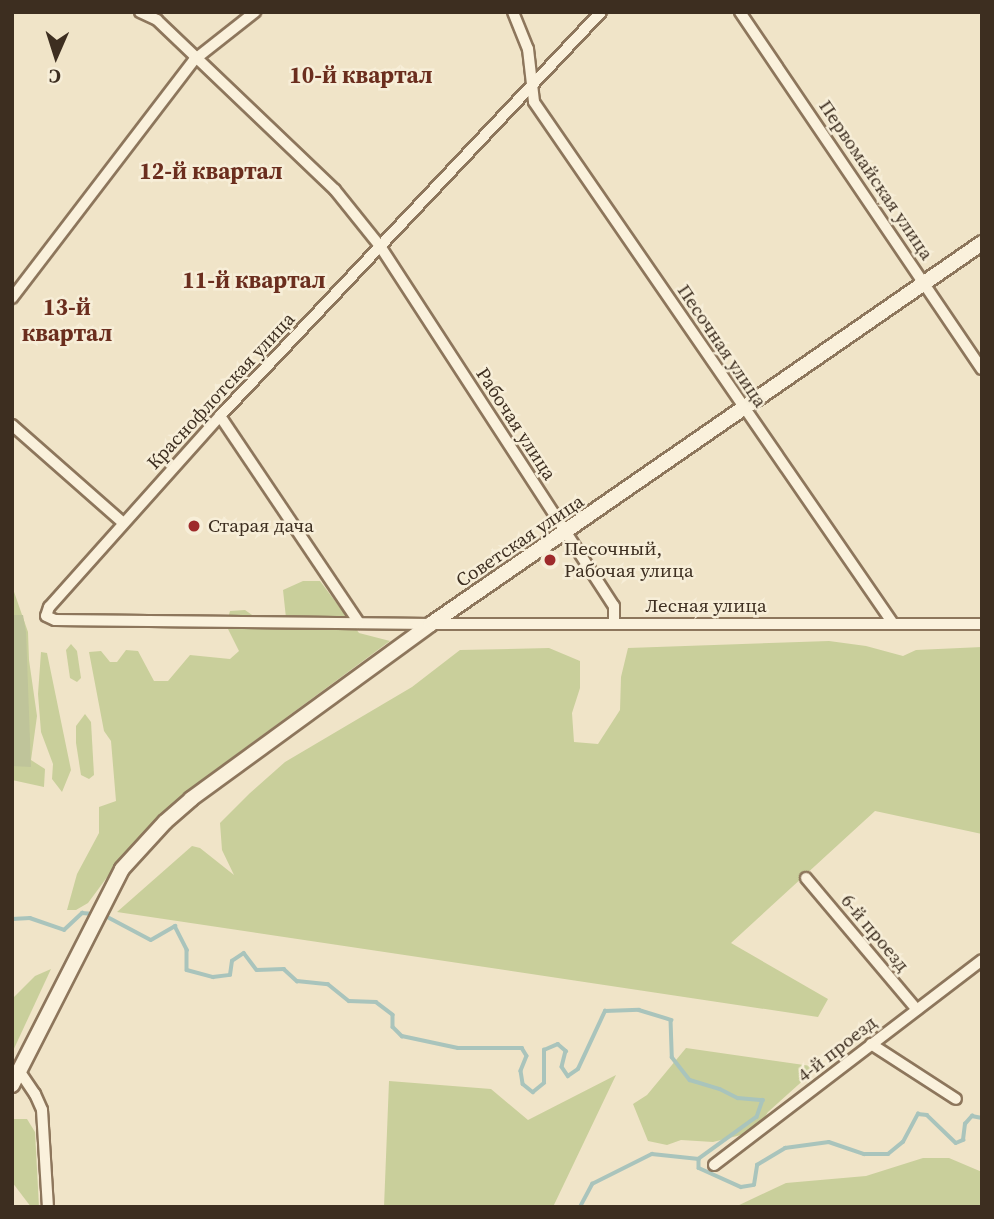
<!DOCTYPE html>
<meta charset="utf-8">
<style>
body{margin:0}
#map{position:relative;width:994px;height:1219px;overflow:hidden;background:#f0e4c8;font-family:"Source Serif 4",serif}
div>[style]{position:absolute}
.green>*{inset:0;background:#c9cf9b}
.cemetery>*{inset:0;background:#bfc49a}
.stream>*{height:3.5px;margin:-1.75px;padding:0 1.75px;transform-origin:1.75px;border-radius:1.75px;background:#a9c4bc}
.roads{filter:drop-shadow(2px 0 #8d765c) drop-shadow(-2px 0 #8d765c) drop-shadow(0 2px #8d765c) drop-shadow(0 -2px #8d765c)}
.street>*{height:10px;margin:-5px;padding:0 5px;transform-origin:5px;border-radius:5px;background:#faf1dc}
.secondary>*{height:14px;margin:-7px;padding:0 7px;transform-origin:7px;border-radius:7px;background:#faf1dc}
.dots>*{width:19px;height:19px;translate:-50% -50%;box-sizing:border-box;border:4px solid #f7eed8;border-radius:50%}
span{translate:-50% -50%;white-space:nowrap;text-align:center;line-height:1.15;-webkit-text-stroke:5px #f7eed8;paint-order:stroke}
.street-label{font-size:19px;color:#3d2e20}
.poi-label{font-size:19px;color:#3d2e20}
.left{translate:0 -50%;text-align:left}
.quarter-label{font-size:23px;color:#6b2e1e;font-weight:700}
.frame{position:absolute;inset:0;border:14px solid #3d2e20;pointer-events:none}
.north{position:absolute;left:21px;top:21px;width:70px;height:70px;-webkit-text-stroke:5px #f7eed8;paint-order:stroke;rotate:183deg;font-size:19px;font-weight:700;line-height:28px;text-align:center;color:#3d2e20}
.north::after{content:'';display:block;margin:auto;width:24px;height:32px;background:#3d2e20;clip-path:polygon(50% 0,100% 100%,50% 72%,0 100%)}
</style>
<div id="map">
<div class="green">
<div style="clip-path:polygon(303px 581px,320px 581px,359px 633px,390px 641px,211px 773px,128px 849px,88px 903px,76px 910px,67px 910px,77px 874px,99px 833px,99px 807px,116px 801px,111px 741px,104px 731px,89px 652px,101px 651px,110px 662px,117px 662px,126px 650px,138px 651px,154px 681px,168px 681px,190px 655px,230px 659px,239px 651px,226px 625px,230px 611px,245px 610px,266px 625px,286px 618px,283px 590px)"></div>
<div style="clip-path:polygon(12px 586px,28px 632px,29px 660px,37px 716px,31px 760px,45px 769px,44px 787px,12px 780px)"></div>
<div style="clip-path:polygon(829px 641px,866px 646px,903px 656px,916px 650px,982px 647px,982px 834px,875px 811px,731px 943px,828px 999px,818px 1017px,117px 912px,192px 846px,200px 848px,234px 875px,222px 850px,220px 823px,250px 793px,285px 762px,412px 687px,460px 650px,549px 648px,580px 661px,580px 688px,572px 713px,574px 742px,598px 744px,620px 710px,621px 677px,628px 648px)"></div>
<div style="clip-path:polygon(71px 644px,77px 651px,81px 678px,77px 682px,70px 678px,66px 650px)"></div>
<div style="clip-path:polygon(41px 652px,47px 653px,71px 770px,62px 792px,52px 779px,53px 764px,41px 732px,38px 694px)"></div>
<div style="clip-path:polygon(85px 714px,91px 722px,94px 775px,89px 779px,81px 775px,76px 743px,76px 726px)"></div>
<div style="clip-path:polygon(51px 969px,12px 1053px,12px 999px,35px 976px)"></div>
<div style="clip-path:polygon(686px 1048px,818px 1067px,768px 1112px,763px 1120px,741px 1135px,713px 1142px,681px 1140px,667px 1145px,648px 1141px,633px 1104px,647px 1095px)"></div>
<div style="clip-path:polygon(616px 1075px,553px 1207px,384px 1207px,389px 1081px,491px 1089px,528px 1120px)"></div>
<div style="clip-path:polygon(14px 1119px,27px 1119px,35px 1132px,39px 1207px,31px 1207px,12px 1182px)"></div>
<div style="clip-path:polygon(923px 1158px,949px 1158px,982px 1172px,982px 1207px,735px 1207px,786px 1183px,866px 1176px)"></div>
</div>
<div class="cemetery">
<div style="clip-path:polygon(12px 615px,23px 615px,26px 632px,31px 767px,12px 766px)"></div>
</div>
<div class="stream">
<div style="left:102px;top:914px;width:55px;rotate:28deg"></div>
<div style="left:151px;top:940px;width:28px;rotate:-30deg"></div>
<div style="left:175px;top:926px;width:27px;rotate:63deg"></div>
<div style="left:187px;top:950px;width:20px;rotate:90deg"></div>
<div style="left:187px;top:970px;width:27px;rotate:15deg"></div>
<div style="left:213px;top:977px;width:17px;rotate:-7deg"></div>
<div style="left:230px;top:975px;width:14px;rotate:-82deg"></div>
<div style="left:232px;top:961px;width:14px;rotate:-34deg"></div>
<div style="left:244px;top:953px;width:21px;rotate:53deg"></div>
<div style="left:257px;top:970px;width:27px;rotate:-2deg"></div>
<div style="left:284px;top:969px;width:18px;rotate:43deg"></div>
<div style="left:297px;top:981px;width:31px;rotate:6deg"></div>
<div style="left:328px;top:984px;width:27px;rotate:39deg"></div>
<div style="left:349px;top:1001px;width:27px;rotate:2deg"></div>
<div style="left:376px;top:1002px;width:21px;rotate:37deg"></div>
<div style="left:393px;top:1015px;width:12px;rotate:90deg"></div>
<div style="left:393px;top:1027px;width:13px;rotate:45deg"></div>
<div style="left:402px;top:1036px;width:57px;rotate:12.1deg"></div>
<div style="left:458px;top:1048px;width:64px"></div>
<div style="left:522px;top:1048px;width:9px;rotate:58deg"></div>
<div style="left:527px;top:1056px;width:16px;rotate:112deg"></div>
<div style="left:521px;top:1071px;width:13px;rotate:81deg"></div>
<div style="left:523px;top:1084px;width:13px;rotate:39deg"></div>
<div style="left:533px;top:1092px;width:14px;rotate:-39deg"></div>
<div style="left:544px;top:1083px;width:33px;rotate:-90deg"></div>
<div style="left:544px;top:1050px;width:15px;rotate:-23deg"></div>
<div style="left:558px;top:1044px;width:11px;rotate:41deg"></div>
<div style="left:566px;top:1051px;width:16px;rotate:104deg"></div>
<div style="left:562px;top:1067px;width:11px;rotate:56deg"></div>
<div style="left:568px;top:1076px;width:12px;rotate:-35deg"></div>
<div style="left:578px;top:1069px;width:64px;rotate:-65deg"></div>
<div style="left:605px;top:1011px;width:34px;rotate:-2deg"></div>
<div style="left:639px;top:1010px;width:34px;rotate:17deg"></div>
<div style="left:671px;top:1020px;width:37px;rotate:88deg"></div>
<div style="left:672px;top:1057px;width:29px;rotate:52deg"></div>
<div style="left:690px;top:1080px;width:31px;rotate:17deg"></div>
<div style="left:720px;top:1089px;width:20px;rotate:27deg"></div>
<div style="left:738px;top:1098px;width:25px;rotate:5deg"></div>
<div style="left:763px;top:1100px;width:18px;rotate:109deg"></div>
<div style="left:757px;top:1117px;width:72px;rotate:144.1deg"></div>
<div style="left:699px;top:1159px;width:9px;rotate:90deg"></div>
<div style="left:699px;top:1168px;width:46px;rotate:24.3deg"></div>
<div style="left:741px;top:1187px;width:13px;rotate:-9deg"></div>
<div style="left:754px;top:1185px;width:20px;rotate:-81deg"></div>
<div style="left:757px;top:1165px;width:33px;rotate:-31deg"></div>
<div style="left:785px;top:1148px;width:44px;rotate:-7.8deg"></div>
<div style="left:829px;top:1142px;width:37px;rotate:19deg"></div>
<div style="left:864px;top:1154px;width:24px"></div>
<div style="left:888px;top:1154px;width:19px;rotate:-39deg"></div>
<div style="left:903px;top:1142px;width:32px;rotate:-62deg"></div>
<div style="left:918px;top:1114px;width:9px;rotate:6deg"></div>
<div style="left:927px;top:1115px;width:40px;rotate:44deg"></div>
<div style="left:956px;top:1143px;width:8px;rotate:-23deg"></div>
<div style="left:963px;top:1140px;width:16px;rotate:-83deg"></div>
<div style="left:965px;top:1124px;width:11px;rotate:-49deg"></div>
<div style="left:972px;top:1116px;width:10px;rotate:11deg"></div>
<div style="left:12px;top:919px;width:18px;rotate:-3deg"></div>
<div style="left:30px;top:918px;width:36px;rotate:19deg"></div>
<div style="left:64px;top:930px;width:25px;rotate:-43deg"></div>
<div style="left:82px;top:913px;width:12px;rotate:5deg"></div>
<div style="left:580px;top:1207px;width:26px;rotate:-62deg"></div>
<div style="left:592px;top:1184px;width:67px;rotate:-26.6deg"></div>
<div style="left:652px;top:1154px;width:47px;rotate:6.1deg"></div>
</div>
<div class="roads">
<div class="street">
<div style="left:140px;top:12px;width:19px;rotate:25deg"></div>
<div style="left:157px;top:20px;width:246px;rotate:43.7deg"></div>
<div style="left:335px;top:190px;width:72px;rotate:51.2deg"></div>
<div style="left:380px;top:246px;width:429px;rotate:57deg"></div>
<div style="left:614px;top:606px;width:18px;rotate:90deg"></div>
<div style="left:513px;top:12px;width:40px;rotate:68deg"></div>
<div style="left:528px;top:49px;width:53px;rotate:83.5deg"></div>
<div style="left:534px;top:102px;width:631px;rotate:55.45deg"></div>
<div style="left:601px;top:12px;width:555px;rotate:133.32deg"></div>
<div style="left:220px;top:416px;width:256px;rotate:131.8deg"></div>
<div style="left:49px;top:607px;width:9px;rotate:108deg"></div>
<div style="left:46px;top:616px;width:10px;rotate:24deg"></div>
<div style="left:55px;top:620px;width:376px;rotate:0.6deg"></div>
<div style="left:431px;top:624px;width:551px"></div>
<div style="left:740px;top:12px;width:431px;rotate:55.9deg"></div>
<div style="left:12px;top:298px;width:300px;rotate:-52.6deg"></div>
<div style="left:194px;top:60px;width:78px;rotate:-38.2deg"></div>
<div style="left:220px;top:416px;width:249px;rotate:56.1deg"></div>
<div style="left:12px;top:425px;width:148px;rotate:41.4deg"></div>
<div style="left:806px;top:878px;width:172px;rotate:49.9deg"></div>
<div style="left:871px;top:1044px;width:101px;rotate:32.9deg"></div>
<div style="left:20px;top:1072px;width:27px;rotate:56deg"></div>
<div style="left:35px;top:1094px;width:17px;rotate:66deg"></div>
<div style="left:42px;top:1110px;width:97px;rotate:86.5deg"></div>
<div style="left:714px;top:1165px;width:337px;rotate:-37.4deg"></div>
</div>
<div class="secondary">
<div style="left:12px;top:1085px;width:242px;rotate:-63deg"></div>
<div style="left:122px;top:869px;width:64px;rotate:-47.5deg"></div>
<div style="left:165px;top:822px;width:35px;rotate:-41deg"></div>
<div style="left:191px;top:799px;width:297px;rotate:-36.1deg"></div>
<div style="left:431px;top:624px;width:670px;rotate:-34.66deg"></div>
</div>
</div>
<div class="dots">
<div style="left:194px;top:526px;background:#9e2a2b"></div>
<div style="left:550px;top:560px;background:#9e2a2b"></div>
</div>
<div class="street-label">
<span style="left:876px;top:180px;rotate:56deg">Первомайская улица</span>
<span style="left:722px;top:346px;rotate:56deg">Песочная улица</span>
<span style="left:221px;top:391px;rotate:-47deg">Краснофлотская улица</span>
<span style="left:516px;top:424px;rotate:57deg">Рабочая улица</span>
<span style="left:520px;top:541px;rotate:-34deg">Советская улица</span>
<span style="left:706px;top:606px">Лесная улица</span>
<span style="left:875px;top:933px;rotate:50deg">6-й проезд</span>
<span style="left:837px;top:1049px;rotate:-38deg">4-й проезд</span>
</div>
<div class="poi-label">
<span class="left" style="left:208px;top:526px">Старая дача</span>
<span class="left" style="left:564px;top:560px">Песочный,<br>Рабочая улица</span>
</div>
<div class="quarter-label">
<span style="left:361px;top:75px">10-й квартал</span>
<span style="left:211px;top:171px">12-й квартал</span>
<span style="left:254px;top:280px">11-й квартал</span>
<span style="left:67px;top:320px">13-й<br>квартал</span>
</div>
<div class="frame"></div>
<div class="north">С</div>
</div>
